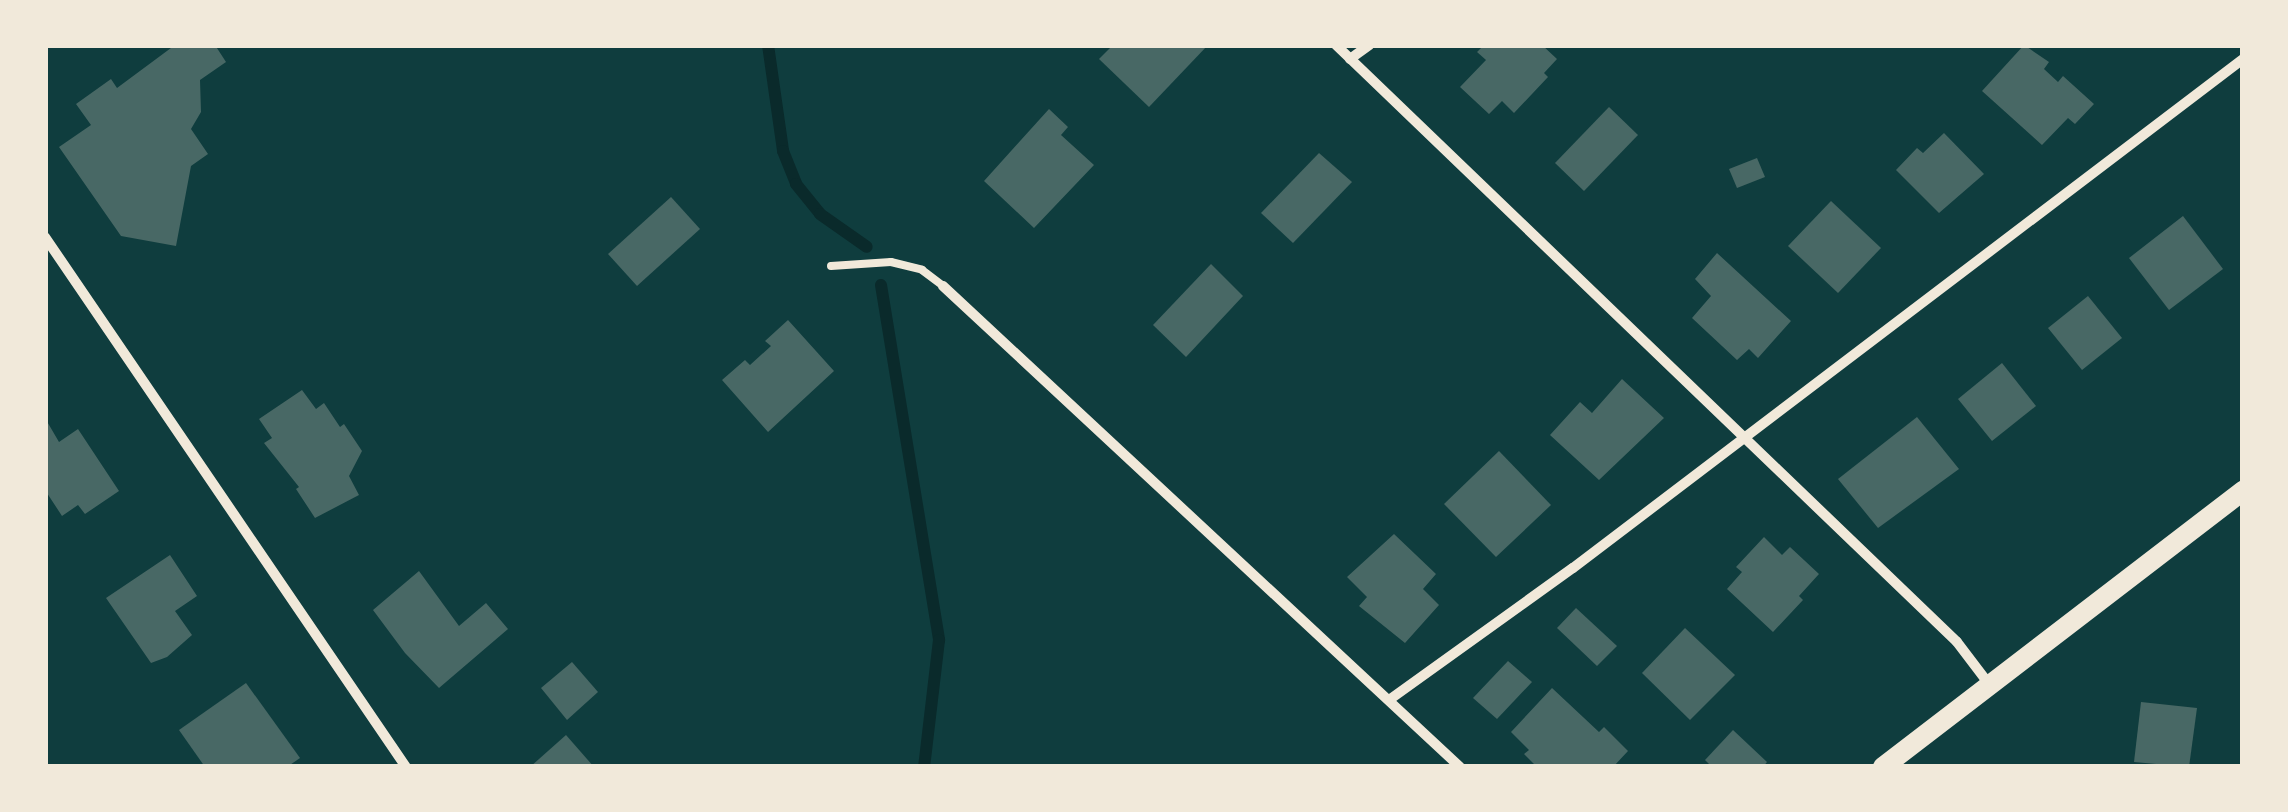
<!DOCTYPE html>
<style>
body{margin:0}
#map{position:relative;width:2288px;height:812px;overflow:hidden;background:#0f3d3e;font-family:"Fira Sans Condensed",sans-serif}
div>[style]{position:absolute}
.stream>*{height:12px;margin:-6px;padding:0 6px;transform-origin:6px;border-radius:6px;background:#0a2a2b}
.building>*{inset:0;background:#486865}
.service>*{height:8px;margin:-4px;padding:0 4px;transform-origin:4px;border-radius:4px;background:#f1e9da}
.minor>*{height:10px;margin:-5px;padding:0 5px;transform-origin:5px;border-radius:5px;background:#f1e9da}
.secondary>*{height:20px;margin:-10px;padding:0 10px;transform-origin:10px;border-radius:10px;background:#f1e9da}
span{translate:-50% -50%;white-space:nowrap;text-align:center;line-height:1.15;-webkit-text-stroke:8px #f1e9da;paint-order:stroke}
.frame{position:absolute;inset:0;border:48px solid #f1e9da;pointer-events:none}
</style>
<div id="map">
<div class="stream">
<div style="left:768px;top:45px;width:107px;rotate:81.9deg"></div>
<div style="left:783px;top:151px;width:35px;rotate:68deg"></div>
<div style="left:796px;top:184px;width:38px;rotate:51deg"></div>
<div style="left:820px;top:214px;width:57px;rotate:35.1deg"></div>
<div style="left:881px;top:285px;width:360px;rotate:80.7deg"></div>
<div style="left:939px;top:640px;width:128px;rotate:96.7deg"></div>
</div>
<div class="building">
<div style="clip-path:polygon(175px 45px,215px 45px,226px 62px,200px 80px,201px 112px,191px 129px,208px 154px,191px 166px,176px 246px,121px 236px,59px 147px,91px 125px,76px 104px,111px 79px,117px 88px)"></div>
<div style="clip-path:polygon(1113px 45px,1208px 45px,1149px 107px,1099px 59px)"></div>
<div style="clip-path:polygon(1484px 45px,1542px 45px,1557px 59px,1544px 73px,1548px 77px,1514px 113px,1502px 101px,1489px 114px,1460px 87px,1486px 60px,1477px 52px)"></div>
<div style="clip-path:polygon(2024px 45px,2049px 62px,2044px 69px,2058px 82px,2063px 76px,2094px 104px,2075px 124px,2068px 118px,2042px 145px,1982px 91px)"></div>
<div style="clip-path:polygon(1609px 107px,1638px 135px,1584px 191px,1555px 163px)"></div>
<div style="clip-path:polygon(1049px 109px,1068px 127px,1061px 135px,1094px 165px,1034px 228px,984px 181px)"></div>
<div style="clip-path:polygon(1944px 133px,1984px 174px,1939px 213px,1896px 170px,1917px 148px,1923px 153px)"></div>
<div style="clip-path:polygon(1319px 153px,1352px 182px,1293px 243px,1261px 213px)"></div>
<div style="clip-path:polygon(1757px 158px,1765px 177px,1737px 188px,1729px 169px)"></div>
<div style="clip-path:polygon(671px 197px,700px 229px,637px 286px,608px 254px)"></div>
<div style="clip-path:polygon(1831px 201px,1881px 248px,1838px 293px,1788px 246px)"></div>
<div style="clip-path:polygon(2183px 216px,2223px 269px,2169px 310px,2129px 258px)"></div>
<div style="clip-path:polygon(1717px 253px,1791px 321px,1758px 358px,1749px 349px,1737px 360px,1692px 318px,1711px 296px,1695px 279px)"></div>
<div style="clip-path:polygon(1211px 264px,1243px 296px,1186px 357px,1153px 325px)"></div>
<div style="clip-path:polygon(2088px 296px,2122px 338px,2082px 370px,2048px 328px)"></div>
<div style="clip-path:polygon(788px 320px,834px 371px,768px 432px,722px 380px,745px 360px,750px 365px,771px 346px,765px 341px)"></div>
<div style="clip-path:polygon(2002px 363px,2036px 406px,1992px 441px,1958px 399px)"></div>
<div style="clip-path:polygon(1622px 379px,1664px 418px,1599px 480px,1550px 435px,1580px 402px,1592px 413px)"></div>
<div style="clip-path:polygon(302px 390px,316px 409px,324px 403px,340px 427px,344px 424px,362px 451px,349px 476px,359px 495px,315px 518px,296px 489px,299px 487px,264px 443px,272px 438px,259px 419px)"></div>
<div style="clip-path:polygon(1917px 417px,1959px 469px,1878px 528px,1838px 479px)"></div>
<div style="clip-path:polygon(45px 418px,59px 442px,78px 429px,119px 491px,85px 514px,78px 505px,62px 516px,45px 490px)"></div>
<div style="clip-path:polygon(1499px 451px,1551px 505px,1496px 557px,1444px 504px)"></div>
<div style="clip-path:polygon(1394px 534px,1436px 574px,1423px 589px,1439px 605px,1405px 643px,1359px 606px,1367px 597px,1347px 577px)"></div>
<div style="clip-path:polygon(1764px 537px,1782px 555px,1790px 547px,1819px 574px,1799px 596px,1803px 600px,1773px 632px,1727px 589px,1742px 572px,1736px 567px)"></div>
<div style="clip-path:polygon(170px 555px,197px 596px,175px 611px,192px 635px,167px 657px,151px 663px,106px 598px)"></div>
<div style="clip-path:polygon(419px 571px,459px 626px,486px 603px,508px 629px,439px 688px,405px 653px,373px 610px)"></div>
<div style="clip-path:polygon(1576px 608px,1617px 646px,1597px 666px,1557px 628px)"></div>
<div style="clip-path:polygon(1685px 628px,1735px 675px,1690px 720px,1642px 673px)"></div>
<div style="clip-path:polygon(1508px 661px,1532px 682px,1497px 719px,1473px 698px)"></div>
<div style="clip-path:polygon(572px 662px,598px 692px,567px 720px,541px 688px)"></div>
<div style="clip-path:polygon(246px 683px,300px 758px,287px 767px,205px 767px,179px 730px)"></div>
<div style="clip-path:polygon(1552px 688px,1599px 732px,1604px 727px,1628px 751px,1613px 767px,1537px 767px,1524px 754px,1529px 750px,1511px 732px)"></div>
<div style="clip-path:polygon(2141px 702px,2197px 708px,2189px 767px,2134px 762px)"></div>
<div style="clip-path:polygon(1733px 730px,1767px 762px,1763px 767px,1712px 767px,1705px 760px)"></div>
<div style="clip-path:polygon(566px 735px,594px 767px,530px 767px)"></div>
</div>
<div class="service">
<div style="left:831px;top:266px;width:60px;rotate:-3.8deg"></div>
<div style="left:891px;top:262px;width:32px;rotate:14deg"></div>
<div style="left:922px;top:270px;width:26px;rotate:37deg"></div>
</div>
<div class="minor">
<div style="left:1336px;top:45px;width:861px;rotate:43.87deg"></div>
<div style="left:1957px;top:642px;width:53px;rotate:52.7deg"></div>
<div style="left:1350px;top:59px;width:24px;rotate:-36deg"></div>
<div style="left:45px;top:237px;width:641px;rotate:55.74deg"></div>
<div style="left:943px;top:286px;width:706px;rotate:42.93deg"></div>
<div style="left:1389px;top:700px;width:226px;rotate:-35.7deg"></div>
<div style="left:1573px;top:568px;width:841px;rotate:-37.22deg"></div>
</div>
<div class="secondary">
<div style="left:1883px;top:767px;width:454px;rotate:-37.5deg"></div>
</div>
<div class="frame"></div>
</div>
